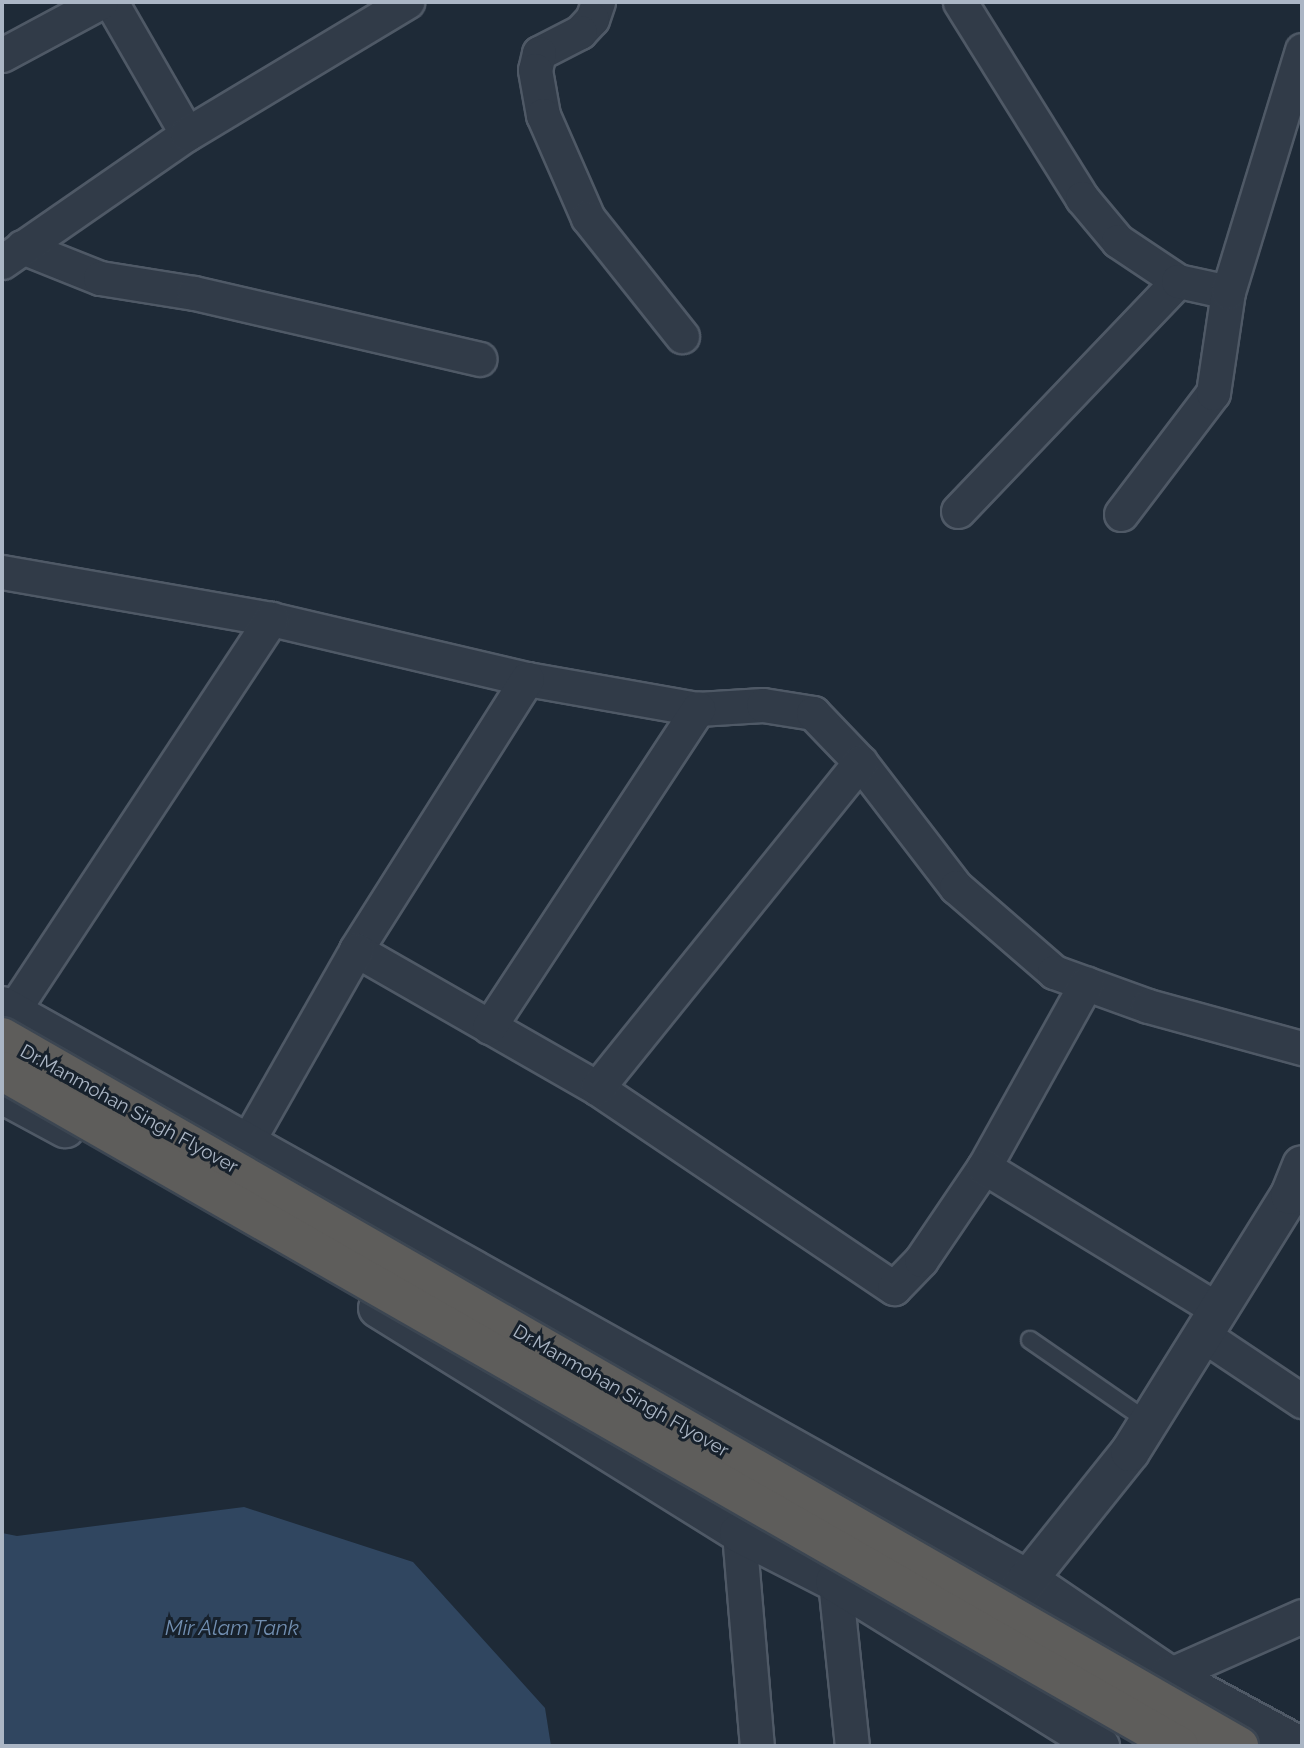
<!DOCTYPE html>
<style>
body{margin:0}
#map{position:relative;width:1304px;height:1748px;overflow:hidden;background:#1e2a37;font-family:Raleway,sans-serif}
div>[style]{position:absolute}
.water>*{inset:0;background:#304660}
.roads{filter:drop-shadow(2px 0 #4f5966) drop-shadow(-2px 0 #4f5966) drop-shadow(0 2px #4f5966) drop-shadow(0 -2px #4f5966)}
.service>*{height:16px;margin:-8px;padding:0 8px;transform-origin:8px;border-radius:8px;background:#313b48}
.minor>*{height:33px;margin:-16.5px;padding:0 16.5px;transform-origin:16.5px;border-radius:16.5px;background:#313b48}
.tertiary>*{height:38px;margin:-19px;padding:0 19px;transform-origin:19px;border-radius:19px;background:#313b48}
.bridges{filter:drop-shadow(2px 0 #3c4652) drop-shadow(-2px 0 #3c4652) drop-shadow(0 2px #3c4652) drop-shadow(0 -2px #3c4652)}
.trunk-bridge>*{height:38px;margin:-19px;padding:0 19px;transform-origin:19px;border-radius:19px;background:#5e5d5b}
span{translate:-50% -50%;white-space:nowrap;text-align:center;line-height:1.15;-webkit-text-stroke:6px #17212c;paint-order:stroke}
.street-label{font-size:19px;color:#abb6c5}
.water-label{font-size:21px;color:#718eb0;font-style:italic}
.frame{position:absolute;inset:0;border:4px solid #abb6c5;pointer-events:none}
</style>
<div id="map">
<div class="water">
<div style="clip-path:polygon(244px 1507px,413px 1562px,545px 1708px,551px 1746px,2px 1746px,2px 1533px,17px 1536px)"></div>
</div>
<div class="roads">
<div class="service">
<div style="left:1030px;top:1340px;width:145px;rotate:34.6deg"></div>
</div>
<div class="minor">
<div style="left:111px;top:2px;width:152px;rotate:60.1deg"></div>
<div style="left:598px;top:2px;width:18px;rotate:109deg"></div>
<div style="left:592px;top:19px;width:18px;rotate:133deg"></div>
<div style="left:580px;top:32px;width:46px;rotate:152.9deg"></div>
<div style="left:539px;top:53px;width:17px;rotate:103deg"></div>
<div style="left:535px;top:70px;width:46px;rotate:79.9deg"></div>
<div style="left:543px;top:115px;width:112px;rotate:66.4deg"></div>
<div style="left:588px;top:218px;width:151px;rotate:51.5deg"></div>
<div style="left:960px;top:2px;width:231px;rotate:58.1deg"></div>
<div style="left:1082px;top:198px;width:56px;rotate:50.1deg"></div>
<div style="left:1118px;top:241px;width:72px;rotate:33.7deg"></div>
<div style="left:2px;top:55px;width:112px;rotate:-28.2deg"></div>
<div style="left:22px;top:247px;width:84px;rotate:21.7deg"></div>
<div style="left:100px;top:278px;width:95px;rotate:9.1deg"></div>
<div style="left:194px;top:293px;width:293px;rotate:13deg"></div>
<div style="left:2px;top:262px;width:225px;rotate:-34.7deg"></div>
<div style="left:187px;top:134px;width:257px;rotate:-31deg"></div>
<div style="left:958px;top:511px;width:318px;rotate:-46.3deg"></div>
<div style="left:1178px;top:281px;width:51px;rotate:12.4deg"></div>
<div style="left:1121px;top:514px;width:152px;rotate:-52.8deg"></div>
<div style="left:1213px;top:393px;width:102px;rotate:-81.6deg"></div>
<div style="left:1228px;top:292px;width:253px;rotate:-73deg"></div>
<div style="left:2px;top:572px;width:273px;rotate:9.9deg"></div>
<div style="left:271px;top:619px;width:263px;rotate:13.2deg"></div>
<div style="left:527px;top:679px;width:174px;rotate:10deg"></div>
<div style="left:698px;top:709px;width:65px;rotate:-3.5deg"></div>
<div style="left:763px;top:705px;width:51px;rotate:9.1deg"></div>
<div style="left:813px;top:713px;width:68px;rotate:46.2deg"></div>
<div style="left:860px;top:762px;width:158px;rotate:52.5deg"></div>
<div style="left:956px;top:887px;width:130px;rotate:40.9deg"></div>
<div style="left:1054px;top:972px;width:100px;rotate:19.9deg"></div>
<div style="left:1148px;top:1006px;width:160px;rotate:15.3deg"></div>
<div style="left:527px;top:679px;width:320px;rotate:122.3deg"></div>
<div style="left:356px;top:950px;width:278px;rotate:29.8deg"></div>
<div style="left:597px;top:1088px;width:358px;rotate:34deg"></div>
<div style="left:894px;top:1288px;width:39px;rotate:-46deg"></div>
<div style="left:921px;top:1260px;width:112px;rotate:-55.9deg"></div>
<div style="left:984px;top:1167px;width:210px;rotate:-60.9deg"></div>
<div style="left:12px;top:1012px;width:471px;rotate:-56.6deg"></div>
<div style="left:489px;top:1027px;width:381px;rotate:-56.7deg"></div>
<div style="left:597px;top:1088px;width:419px;rotate:-51.1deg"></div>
<div style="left:246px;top:1144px;width:223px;rotate:-60.4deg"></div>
<div style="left:984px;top:1167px;width:271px;rotate:31.4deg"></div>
<div style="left:1203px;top:1335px;width:119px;rotate:33.7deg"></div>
<div style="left:739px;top:1533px;width:214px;rotate:85.2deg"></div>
<div style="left:835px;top:1582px;width:165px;rotate:84.1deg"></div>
<div style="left:1169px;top:1675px;width:145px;rotate:-23.9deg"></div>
</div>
<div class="tertiary">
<div style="left:2px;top:1006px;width:1174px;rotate:29.21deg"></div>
<div style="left:1027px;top:1579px;width:171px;rotate:34.1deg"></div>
<div style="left:1169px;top:1675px;width:149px;rotate:28.5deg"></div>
<div style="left:2px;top:1094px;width:72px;rotate:28.4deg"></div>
<div style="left:378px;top:1308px;width:425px;rotate:31.9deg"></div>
<div style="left:739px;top:1533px;width:108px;rotate:27deg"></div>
<div style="left:835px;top:1582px;width:312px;rotate:31.8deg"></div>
<div style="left:1013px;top:1598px;width:187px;rotate:-51.3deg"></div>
<div style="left:1130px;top:1452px;width:303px;rotate:-58.1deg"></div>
<div style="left:1290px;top:1195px;width:32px;rotate:-68deg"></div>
</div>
</div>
<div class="bridges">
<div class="trunk-bridge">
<div style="left:2px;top:1037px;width:1426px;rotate:29.82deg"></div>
<div style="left:2px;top:1071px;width:1357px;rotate:29.83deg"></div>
</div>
</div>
<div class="street-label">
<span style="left:129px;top:1109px;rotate:29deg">Dr.Manmohan Singh Flyover</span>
<span style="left:621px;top:1391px;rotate:30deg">Dr.Manmohan Singh Flyover</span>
</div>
<div class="water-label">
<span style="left:232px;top:1628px">Mir Alam Tank</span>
</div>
<div class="frame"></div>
</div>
